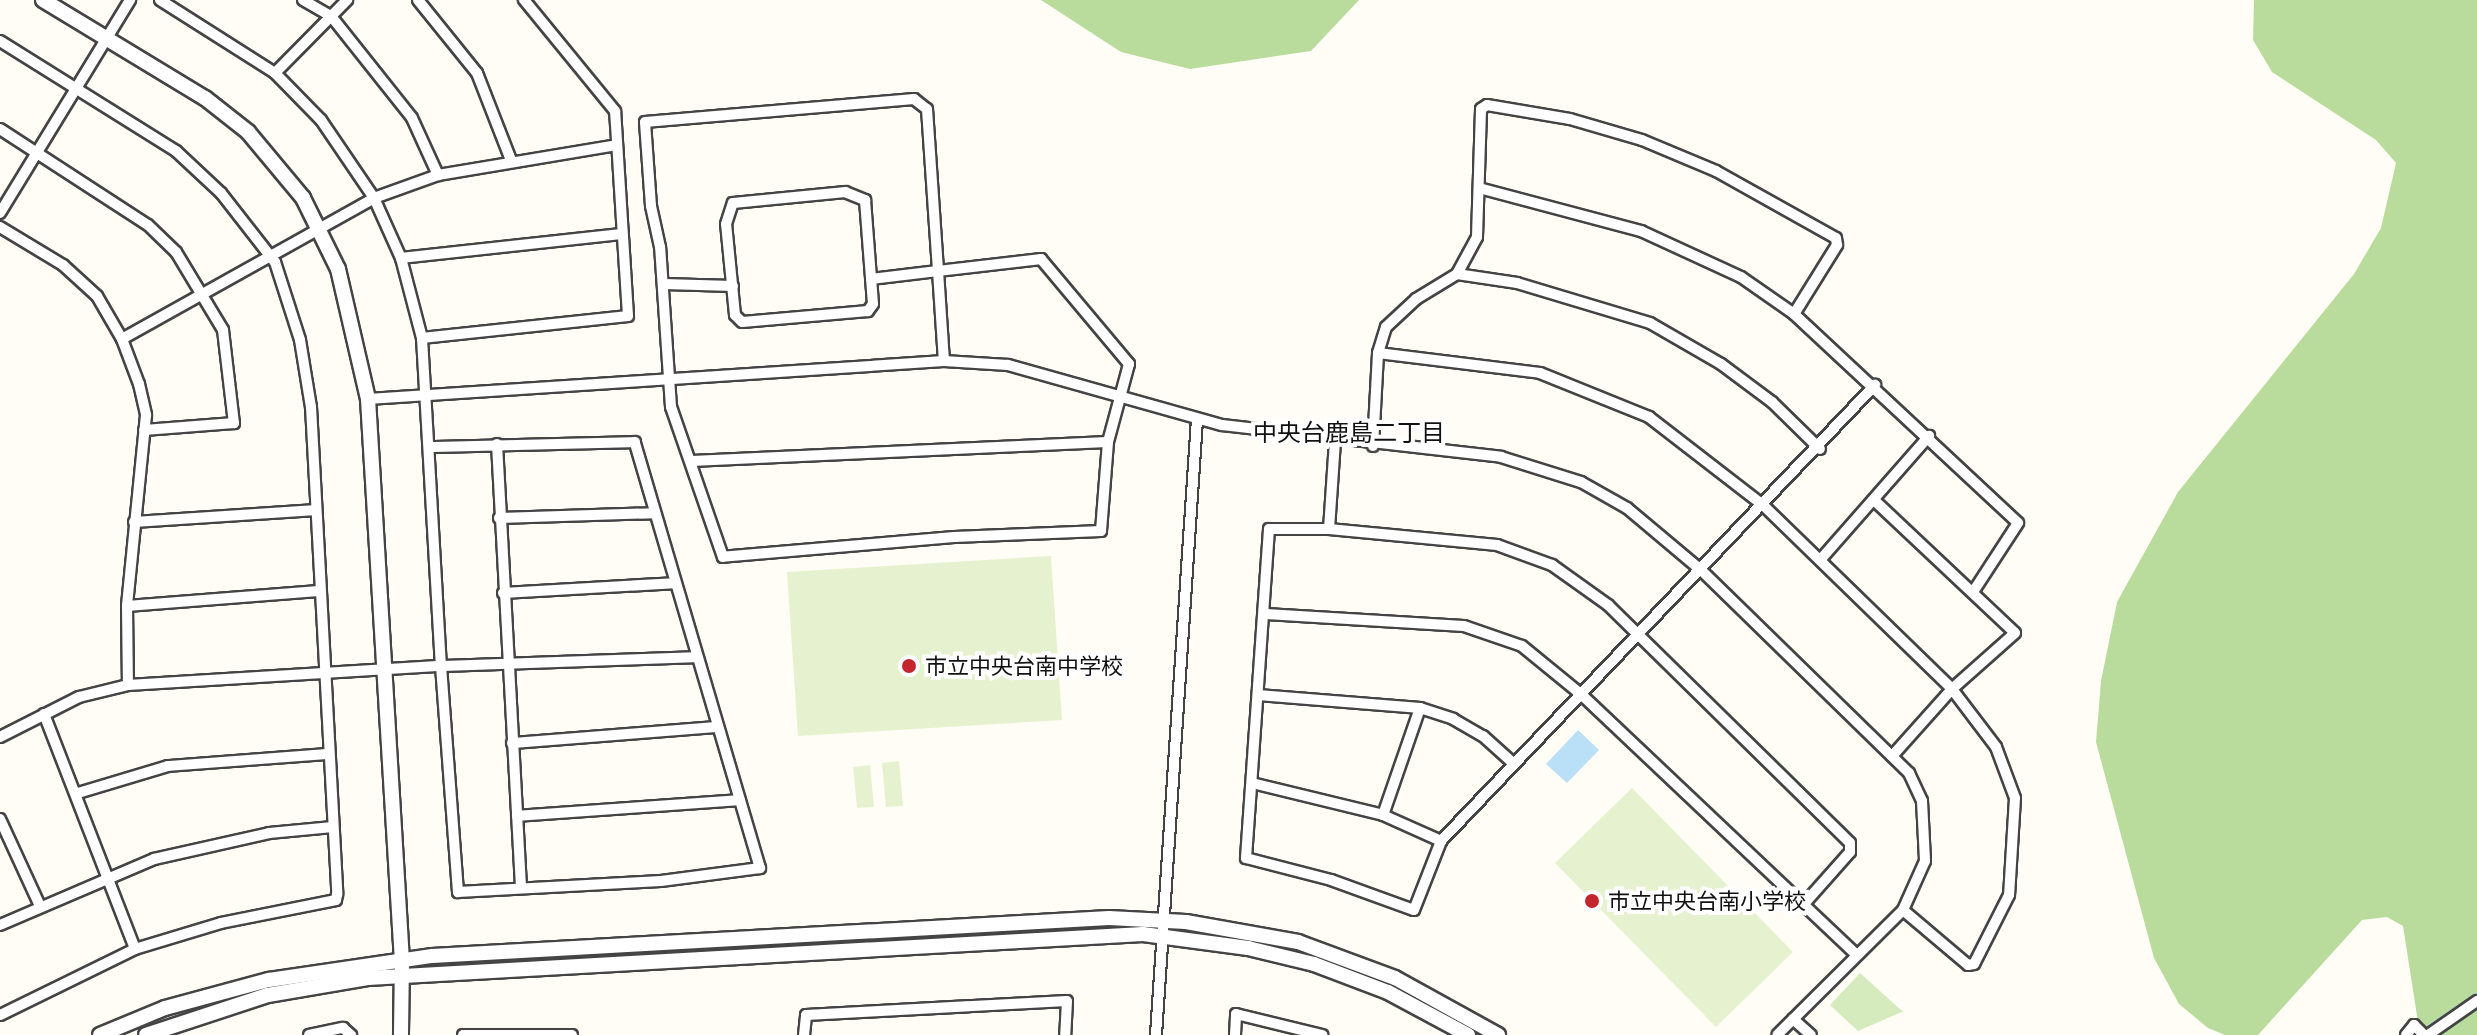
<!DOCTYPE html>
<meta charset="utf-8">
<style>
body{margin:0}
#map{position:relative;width:2477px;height:1035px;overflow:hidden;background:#fffdf5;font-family:"IBM Plex Serif","Noto Sans JP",serif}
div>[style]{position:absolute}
.green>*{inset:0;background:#d5ebbd}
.forest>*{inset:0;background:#b9dc9c}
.pitch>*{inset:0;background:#e6f2cf}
.water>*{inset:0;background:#b9e0f7}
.stream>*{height:4px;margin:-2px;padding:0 2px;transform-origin:2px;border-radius:2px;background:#b9e0f7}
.roads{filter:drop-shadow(2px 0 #444) drop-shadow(-2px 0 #444) drop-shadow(0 2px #444) drop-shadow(0 -2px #444)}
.minor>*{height:10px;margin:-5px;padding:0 5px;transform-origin:5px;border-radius:5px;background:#fff}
.tertiary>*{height:14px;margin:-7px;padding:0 7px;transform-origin:7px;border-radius:7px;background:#fff}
.dots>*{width:22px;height:22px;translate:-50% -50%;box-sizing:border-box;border:4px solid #fff;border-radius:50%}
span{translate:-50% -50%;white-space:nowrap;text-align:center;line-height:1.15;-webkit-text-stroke:8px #fff;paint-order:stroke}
.poi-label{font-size:22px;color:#111}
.left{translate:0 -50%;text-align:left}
.neighbourhood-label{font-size:24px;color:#111}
</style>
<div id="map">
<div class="green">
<div style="clip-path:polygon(1860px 973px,1901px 1010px,1904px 1011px,1858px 1031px,1830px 1005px)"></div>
</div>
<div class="forest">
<div style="clip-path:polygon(1041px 0,1359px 0,1311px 51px,1190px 69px,1121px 52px)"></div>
<div style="clip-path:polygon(2254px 0,2477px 0,2477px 1035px,2420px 1035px,2403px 926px,2387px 917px,2362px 920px,2258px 1035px,2225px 1035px,2208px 1028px,2179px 1004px,2154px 958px,2096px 742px,2101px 681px,2117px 602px,2178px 492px,2354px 274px,2381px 228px,2396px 163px,2376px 140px,2272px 72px,2253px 40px)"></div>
</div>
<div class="pitch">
<div style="clip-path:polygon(1051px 556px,1062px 720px,798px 736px,787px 572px)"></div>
<div style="clip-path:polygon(899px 761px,903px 806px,886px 807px,882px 763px)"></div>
<div style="clip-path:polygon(870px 765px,874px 807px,857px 808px,853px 767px)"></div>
<div style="clip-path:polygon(1632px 788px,1793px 952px,1716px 1027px,1555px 863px)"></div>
</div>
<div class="water">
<div style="clip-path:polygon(1578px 730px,1599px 750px,1567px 783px,1546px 764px)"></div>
</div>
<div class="stream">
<div style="left:2423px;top:1031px;width:65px;rotate:-34.4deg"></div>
</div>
<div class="roads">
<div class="minor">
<div style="left:160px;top:0;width:136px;rotate:32.4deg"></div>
<div style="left:275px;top:73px;width:66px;rotate:45.6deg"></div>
<div style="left:321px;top:120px;width:94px;rotate:55.8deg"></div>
<div style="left:374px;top:198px;width:66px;rotate:65.8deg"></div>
<div style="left:401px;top:258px;width:83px;rotate:75.3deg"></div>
<div style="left:422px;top:338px;width:329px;rotate:86.7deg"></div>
<div style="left:441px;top:666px;width:227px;rotate:85.7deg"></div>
<div style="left:458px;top:892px;width:203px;rotate:-3.1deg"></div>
<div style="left:661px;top:881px;width:100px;rotate:-7.5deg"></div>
<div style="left:760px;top:868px;width:444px;rotate:-106.4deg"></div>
<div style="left:635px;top:442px;width:206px;rotate:178.6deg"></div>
<div style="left:303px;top:0;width:32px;rotate:30deg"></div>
<div style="left:331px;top:16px;width:130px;rotate:51.5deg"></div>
<div style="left:412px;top:118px;width:63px;rotate:65.5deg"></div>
<div style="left:418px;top:0;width:94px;rotate:51.1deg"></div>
<div style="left:477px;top:73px;width:93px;rotate:68.7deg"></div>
<div style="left:0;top:41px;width:208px;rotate:32deg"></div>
<div style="left:176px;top:151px;width:62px;rotate:43deg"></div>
<div style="left:221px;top:193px;width:88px;rotate:52deg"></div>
<div style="left:275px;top:262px;width:82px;rotate:72.2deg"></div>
<div style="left:300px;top:340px;width:68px;rotate:80.7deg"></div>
<div style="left:311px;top:407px;width:488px;rotate:86.9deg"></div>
<div style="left:337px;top:894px;width:6px;rotate:99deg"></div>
<div style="left:336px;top:900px;width:117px;rotate:168.7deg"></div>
<div style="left:221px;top:923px;width:90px;rotate:163.2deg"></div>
<div style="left:135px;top:949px;width:150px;rotate:153.9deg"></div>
<div style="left:275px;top:73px;width:103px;rotate:-45.4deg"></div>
<div style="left:0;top:129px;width:176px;rotate:33deg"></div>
<div style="left:148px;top:225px;width:39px;rotate:44deg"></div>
<div style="left:176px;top:252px;width:91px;rotate:58.9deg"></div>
<div style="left:223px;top:330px;width:94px;rotate:83.3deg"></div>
<div style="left:234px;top:423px;width:90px;rotate:175.6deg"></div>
<div style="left:1479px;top:188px;width:168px;rotate:14.9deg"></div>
<div style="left:1641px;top:231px;width:110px;rotate:24.7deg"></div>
<div style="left:1741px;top:277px;width:65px;rotate:34.9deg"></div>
<div style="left:1794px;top:314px;width:306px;rotate:43deg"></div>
<div style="left:2018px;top:523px;width:82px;rotate:123.1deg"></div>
<div style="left:845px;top:192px;width:22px;rotate:22deg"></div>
<div style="left:865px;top:200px;width:104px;rotate:85.6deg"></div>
<div style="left:873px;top:304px;width:9px;rotate:126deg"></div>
<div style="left:868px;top:311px;width:126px;rotate:175deg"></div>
<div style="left:742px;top:322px;width:10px;rotate:-135deg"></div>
<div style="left:735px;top:315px;width:91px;rotate:-95.6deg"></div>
<div style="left:726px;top:224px;width:22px;rotate:-72deg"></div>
<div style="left:733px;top:203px;width:113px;rotate:-5.6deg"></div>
<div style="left:0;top:213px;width:250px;rotate:-58.6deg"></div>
<div style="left:0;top:227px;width:74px;rotate:31.1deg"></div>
<div style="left:63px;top:265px;width:46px;rotate:42.4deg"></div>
<div style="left:97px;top:296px;width:50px;rotate:59.8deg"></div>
<div style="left:122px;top:339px;width:48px;rotate:69.3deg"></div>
<div style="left:139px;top:384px;width:32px;rotate:77deg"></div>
<div style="left:146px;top:415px;width:192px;rotate:95.7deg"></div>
<div style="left:127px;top:606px;width:79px;rotate:89.3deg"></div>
<div style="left:401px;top:258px;width:221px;rotate:-6.2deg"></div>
<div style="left:1457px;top:274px;width:61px;rotate:8.5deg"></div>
<div style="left:1517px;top:283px;width:139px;rotate:16.7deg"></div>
<div style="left:1650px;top:323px;width:82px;rotate:30deg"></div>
<div style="left:1721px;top:364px;width:64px;rotate:36.7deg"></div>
<div style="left:1772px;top:402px;width:67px;rotate:44.4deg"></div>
<div style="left:871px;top:279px;width:67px;rotate:-6.8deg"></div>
<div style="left:938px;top:271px;width:104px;rotate:-6.6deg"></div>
<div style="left:1041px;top:259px;width:137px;rotate:50deg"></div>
<div style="left:1129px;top:364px;width:81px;rotate:105.1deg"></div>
<div style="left:1108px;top:442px;width:89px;rotate:94.5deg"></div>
<div style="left:1101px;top:531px;width:147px;rotate:177.7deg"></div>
<div style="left:954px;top:537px;width:232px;rotate:175.1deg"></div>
<div style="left:723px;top:557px;width:159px;rotate:-109.1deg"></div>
<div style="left:671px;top:407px;width:160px;rotate:-93.9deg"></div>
<div style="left:660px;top:247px;width:42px;rotate:-102.4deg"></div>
<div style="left:651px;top:206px;width:84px;rotate:-94.1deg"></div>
<div style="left:645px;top:122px;width:270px;rotate:-4.9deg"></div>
<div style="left:914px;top:99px;width:16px;rotate:38deg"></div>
<div style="left:927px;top:109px;width:162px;rotate:86.1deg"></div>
<div style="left:938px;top:271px;width:90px;rotate:86.2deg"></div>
<div style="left:664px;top:284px;width:69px;rotate:1.7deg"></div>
<div style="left:422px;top:338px;width:207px;rotate:-6.1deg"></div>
<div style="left:628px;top:316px;width:205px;rotate:-93.6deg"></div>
<div style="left:615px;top:111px;width:144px;rotate:-129.3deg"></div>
<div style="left:122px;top:339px;width:289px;rotate:-29.2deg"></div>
<div style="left:374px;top:198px;width:68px;rotate:-19.8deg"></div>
<div style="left:438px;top:175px;width:181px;rotate:-9.5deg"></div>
<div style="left:1378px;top:353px;width:27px;rotate:-73deg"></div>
<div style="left:1386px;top:327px;width:41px;rotate:-43deg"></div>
<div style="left:1416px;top:299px;width:48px;rotate:-31.4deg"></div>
<div style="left:1457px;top:274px;width:42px;rotate:-61.6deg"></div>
<div style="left:1477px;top:237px;width:128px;rotate:-88.2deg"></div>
<div style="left:1481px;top:109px;width:7px;rotate:-34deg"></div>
<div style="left:1487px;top:105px;width:84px;rotate:9.6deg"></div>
<div style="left:1570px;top:119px;width:75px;rotate:16.3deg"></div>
<div style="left:1642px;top:140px;width:80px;rotate:22.7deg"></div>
<div style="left:1716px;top:171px;width:137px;rotate:29.2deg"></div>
<div style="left:1836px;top:238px;width:7px;rotate:82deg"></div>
<div style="left:1837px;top:245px;width:81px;rotate:121.9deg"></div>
<div style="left:368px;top:399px;width:577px;rotate:-3.77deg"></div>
<div style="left:944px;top:361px;width:64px;rotate:3.6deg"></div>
<div style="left:1008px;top:365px;width:222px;rotate:15.7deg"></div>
<div style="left:1222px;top:425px;width:281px;rotate:6.5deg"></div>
<div style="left:1501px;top:457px;width:84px;rotate:17.4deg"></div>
<div style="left:1581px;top:482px;width:53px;rotate:29.5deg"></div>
<div style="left:1627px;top:508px;width:97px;rotate:40deg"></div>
<div style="left:1701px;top:570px;width:291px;rotate:44.3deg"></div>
<div style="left:1909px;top:773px;width:31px;rotate:65deg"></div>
<div style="left:1922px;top:801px;width:60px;rotate:87.1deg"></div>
<div style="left:1925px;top:861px;width:54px;rotate:114.2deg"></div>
<div style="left:1903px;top:910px;width:177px;rotate:135.2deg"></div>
<div style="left:1335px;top:441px;width:88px;rotate:93.9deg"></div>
<div style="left:1329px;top:529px;width:60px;rotate:180deg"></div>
<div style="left:1269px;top:529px;width:330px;rotate:94deg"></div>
<div style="left:1246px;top:858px;width:88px;rotate:14.5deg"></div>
<div style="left:1331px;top:880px;width:88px;rotate:19.9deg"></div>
<div style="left:1414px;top:910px;width:74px;rotate:-68.6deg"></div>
<div style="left:1441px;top:841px;width:630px;rotate:-46.42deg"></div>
<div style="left:497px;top:444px;width:444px;rotate:86.9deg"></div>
<div style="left:1373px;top:446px;width:93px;rotate:-86.9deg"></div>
<div style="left:1378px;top:353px;width:163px;rotate:7deg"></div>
<div style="left:1540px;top:373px;width:118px;rotate:22deg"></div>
<div style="left:1649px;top:417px;width:145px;rotate:37.7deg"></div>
<div style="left:1764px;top:506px;width:262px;rotate:44.2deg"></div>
<div style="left:1952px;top:689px;width:73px;rotate:52.8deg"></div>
<div style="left:1996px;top:747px;width:54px;rotate:69.6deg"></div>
<div style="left:2015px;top:798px;width:97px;rotate:93.5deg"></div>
<div style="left:2009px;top:895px;width:77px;rotate:116.9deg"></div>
<div style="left:1974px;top:964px;width:6px;rotate:171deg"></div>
<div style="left:1968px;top:965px;width:85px;rotate:-139.8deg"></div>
<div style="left:691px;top:461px;width:417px;rotate:-2.6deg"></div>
<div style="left:1875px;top:501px;width:192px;rotate:43.3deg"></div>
<div style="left:2015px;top:633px;width:84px;rotate:138.4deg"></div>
<div style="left:1952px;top:689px;width:90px;rotate:131.8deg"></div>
<div style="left:499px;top:518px;width:155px;rotate:-1.8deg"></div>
<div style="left:134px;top:522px;width:179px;rotate:-3.8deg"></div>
<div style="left:1329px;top:529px;width:169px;rotate:5.4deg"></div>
<div style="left:1497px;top:545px;width:59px;rotate:20deg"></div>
<div style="left:1552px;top:565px;width:69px;rotate:35.5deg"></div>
<div style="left:1608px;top:605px;width:339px;rotate:44.5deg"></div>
<div style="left:1850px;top:843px;width:9px;rotate:90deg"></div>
<div style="left:1850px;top:852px;width:71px;rotate:131.6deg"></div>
<div style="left:1821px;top:559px;width:164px;rotate:-48.7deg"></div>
<div style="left:503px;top:593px;width:171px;rotate:-3.3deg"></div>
<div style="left:127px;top:606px;width:192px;rotate:-4.5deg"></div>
<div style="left:1266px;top:614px;width:198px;rotate:3.5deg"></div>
<div style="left:1464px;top:626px;width:61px;rotate:19deg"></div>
<div style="left:1522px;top:646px;width:79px;rotate:39.3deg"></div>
<div style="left:1583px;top:696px;width:376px;rotate:43.4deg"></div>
<div style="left:1258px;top:695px;width:163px;rotate:4.6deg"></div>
<div style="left:1420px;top:708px;width:35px;rotate:18deg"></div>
<div style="left:1453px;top:719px;width:34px;rotate:30deg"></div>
<div style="left:1483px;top:736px;width:40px;rotate:42deg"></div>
<div style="left:44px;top:714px;width:252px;rotate:68.8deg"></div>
<div style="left:0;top:737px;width:89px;rotate:-26.9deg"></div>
<div style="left:79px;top:697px;width:50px;rotate:-13.8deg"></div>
<div style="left:128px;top:685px;width:314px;rotate:-3.5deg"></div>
<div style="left:441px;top:666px;width:255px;rotate:-2deg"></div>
<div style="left:512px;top:743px;width:206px;rotate:-4.5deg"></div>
<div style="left:1252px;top:783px;width:135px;rotate:13.7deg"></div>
<div style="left:1383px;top:815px;width:64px;rotate:24.1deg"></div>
<div style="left:78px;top:793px;width:94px;rotate:-16.7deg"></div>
<div style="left:168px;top:766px;width:161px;rotate:-4.3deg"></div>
<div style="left:1383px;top:815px;width:113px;rotate:-70.9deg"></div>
<div style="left:517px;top:816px;width:223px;rotate:-4.1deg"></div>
<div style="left:0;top:819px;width:96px;rotate:65.3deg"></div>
<div style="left:0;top:925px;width:168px;rotate:-23.2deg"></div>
<div style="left:154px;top:859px;width:118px;rotate:-12.7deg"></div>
<div style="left:269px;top:833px;width:64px;rotate:-5.4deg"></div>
<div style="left:1793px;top:1019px;width:24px;rotate:42deg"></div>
<div style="left:309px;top:1035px;width:35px;rotate:-12deg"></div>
<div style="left:343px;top:1028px;width:11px;rotate:41deg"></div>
<div style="left:463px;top:1035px;width:109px"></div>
<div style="left:804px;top:1035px;width:20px;rotate:-84deg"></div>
<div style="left:806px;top:1015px;width:261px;rotate:-3.1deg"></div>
<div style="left:1067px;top:1001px;width:34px;rotate:93deg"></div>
<div style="left:1156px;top:1035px;width:617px;rotate:-86.19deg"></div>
<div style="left:1235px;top:1035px;width:21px;rotate:-87deg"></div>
<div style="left:1236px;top:1014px;width:89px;rotate:13.7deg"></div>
<div style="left:2406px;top:1035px;width:13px;rotate:-51deg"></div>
<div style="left:2414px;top:1025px;width:14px;rotate:45deg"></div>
<div style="left:2428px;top:1035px;width:60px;rotate:-34.8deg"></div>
</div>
<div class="tertiary">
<div style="left:43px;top:0;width:189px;rotate:31.2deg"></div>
<div style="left:205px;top:98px;width:55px;rotate:38.3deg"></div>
<div style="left:248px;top:132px;width:86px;rotate:50.2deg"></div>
<div style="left:303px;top:198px;width:79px;rotate:63.8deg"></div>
<div style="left:338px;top:269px;width:133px;rotate:77deg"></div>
<div style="left:368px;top:399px;width:563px;rotate:86.54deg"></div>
<div style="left:402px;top:961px;width:74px;rotate:90.8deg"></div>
<div style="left:100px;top:1035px;width:70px;rotate:-22.6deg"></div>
<div style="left:165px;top:1008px;width:108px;rotate:-15.1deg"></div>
<div style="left:269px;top:980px;width:165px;rotate:-8.4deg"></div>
<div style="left:432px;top:956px;width:678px;rotate:-3.21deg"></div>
<div style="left:1109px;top:918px;width:77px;rotate:3deg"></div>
<div style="left:1186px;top:922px;width:114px;rotate:10.1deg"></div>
<div style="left:1298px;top:942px;width:103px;rotate:20.4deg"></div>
<div style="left:1395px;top:978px;width:118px;rotate:29deg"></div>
<div style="left:146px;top:1035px;width:128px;rotate:-18.2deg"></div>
<div style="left:268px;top:995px;width:101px;rotate:-9.6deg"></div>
<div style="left:368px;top:978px;width:776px;rotate:-3.25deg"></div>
<div style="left:1143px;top:934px;width:106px;rotate:7.6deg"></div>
<div style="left:1248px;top:948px;width:68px;rotate:13.6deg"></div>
<div style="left:1314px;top:964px;width:79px;rotate:20.7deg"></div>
<div style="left:1388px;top:992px;width:91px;rotate:28.3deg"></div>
</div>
</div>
<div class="dots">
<div style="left:909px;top:666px;background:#c4262e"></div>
<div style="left:1592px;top:901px;background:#c4262e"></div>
</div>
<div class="poi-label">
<span class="left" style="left:925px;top:666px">市立中央台南中学校</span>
<span class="left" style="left:1608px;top:901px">市立中央台南小学校</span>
</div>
<div class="neighbourhood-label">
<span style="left:1349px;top:433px">中央台鹿島二丁目</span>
</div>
</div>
